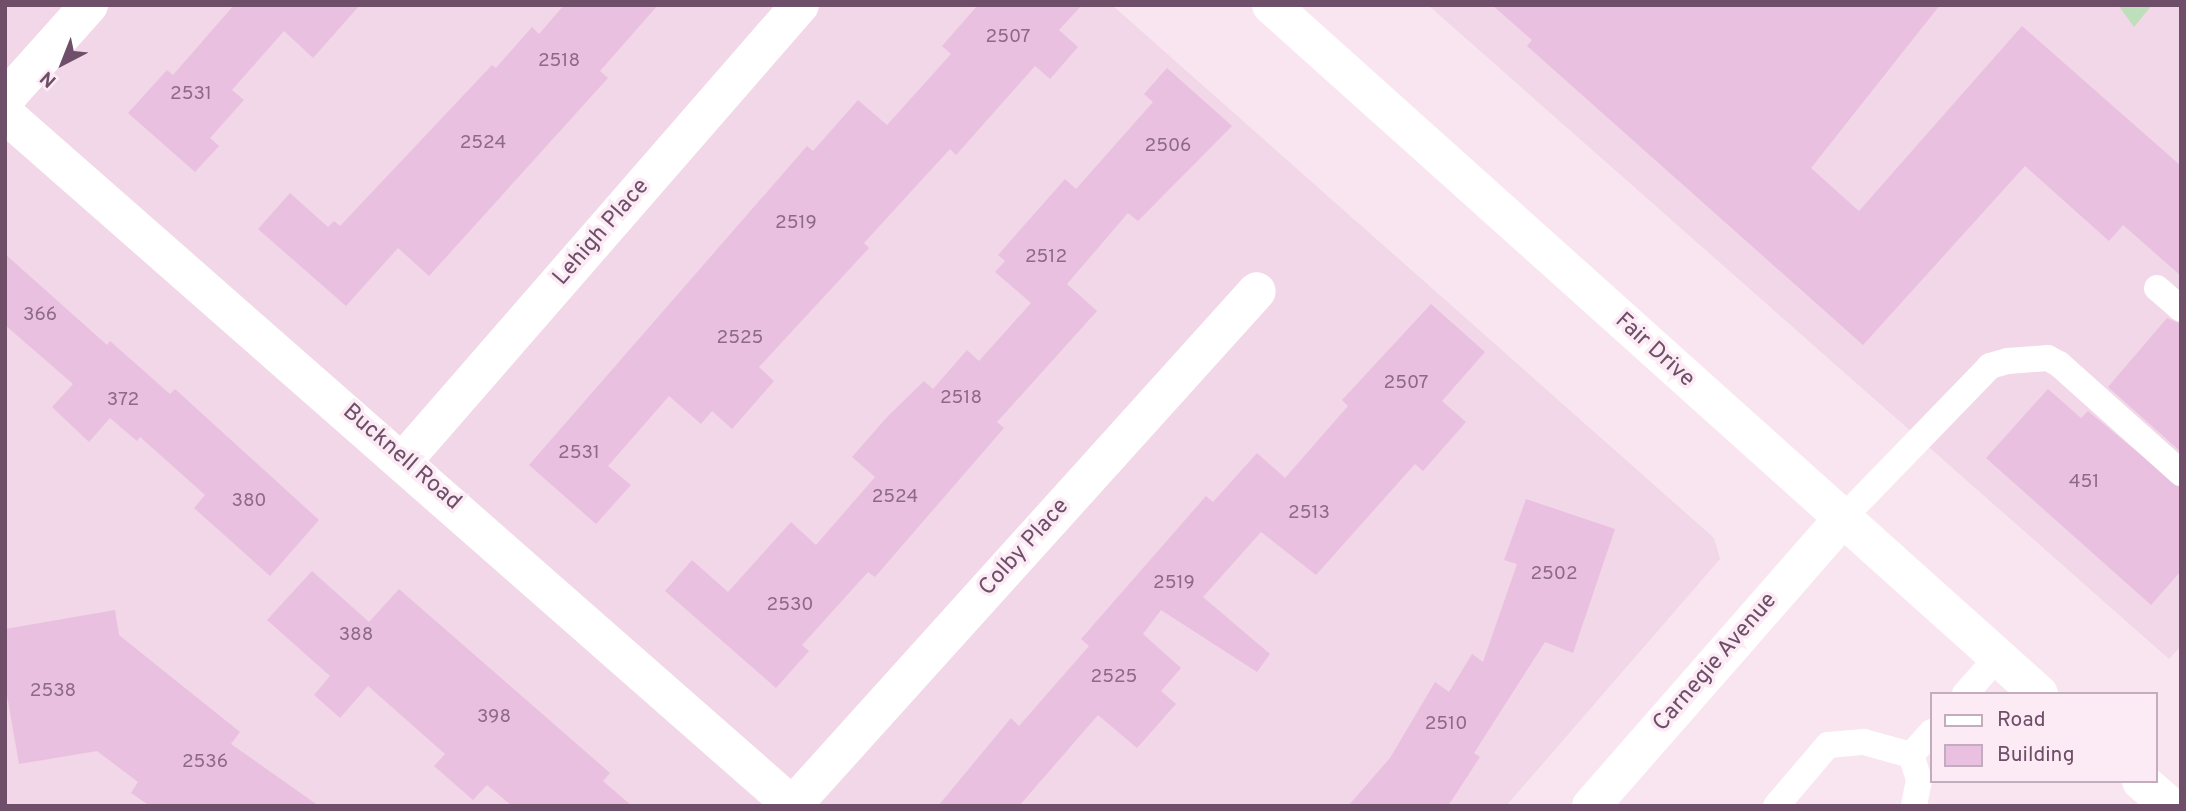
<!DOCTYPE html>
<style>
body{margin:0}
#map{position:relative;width:2186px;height:811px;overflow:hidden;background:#f9e5f0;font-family:Overpass,sans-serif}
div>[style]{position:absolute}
.residential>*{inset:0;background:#f1d7e7}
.water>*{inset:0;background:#bedfbc}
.building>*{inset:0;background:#eac0e1}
.service>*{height:26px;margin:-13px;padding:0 13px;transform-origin:13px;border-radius:13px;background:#fff}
.minor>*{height:38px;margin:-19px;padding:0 19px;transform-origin:19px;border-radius:19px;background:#fff}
.secondary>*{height:38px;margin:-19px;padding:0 19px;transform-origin:19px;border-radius:19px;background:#fff}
span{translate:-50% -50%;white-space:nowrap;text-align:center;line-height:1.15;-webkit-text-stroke:7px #fcebf5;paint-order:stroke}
.number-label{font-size:19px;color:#8d6a86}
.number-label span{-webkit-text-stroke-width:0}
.street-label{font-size:23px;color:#6e4e68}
.frame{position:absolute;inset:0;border:7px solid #6e4e68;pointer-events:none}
.legend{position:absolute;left:1930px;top:692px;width:228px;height:91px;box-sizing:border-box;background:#fcebf5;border:2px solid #c3acbd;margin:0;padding:9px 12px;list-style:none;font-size:21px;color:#6e4e68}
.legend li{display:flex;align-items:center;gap:14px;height:35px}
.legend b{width:35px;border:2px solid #c3acbd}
.north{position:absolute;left:28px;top:28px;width:70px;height:70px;-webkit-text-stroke:5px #fcebf5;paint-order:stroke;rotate:222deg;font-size:19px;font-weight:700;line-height:28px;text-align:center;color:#6e4e68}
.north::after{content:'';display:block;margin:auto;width:24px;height:32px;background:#6e4e68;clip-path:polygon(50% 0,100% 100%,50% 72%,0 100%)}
</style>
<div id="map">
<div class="residential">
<div style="clip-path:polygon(5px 5px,1112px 5px,1714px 538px,1720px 559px,1506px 806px,5px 806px)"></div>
<div style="clip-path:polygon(1428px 5px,2181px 5px,2181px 646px,2169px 659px)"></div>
</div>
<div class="water">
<div style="clip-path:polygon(2118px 5px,2152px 5px,2134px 27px)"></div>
</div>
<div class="building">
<div style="clip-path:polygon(234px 5px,360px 5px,313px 58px,284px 31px,232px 90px,244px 100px,210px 138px,219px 146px,195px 172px,128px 113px,167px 70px,173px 75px)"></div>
<div style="clip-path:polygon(564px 5px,658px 5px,600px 71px,608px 78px,429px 276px,398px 248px,346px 306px,258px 229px,290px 193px,328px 227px,334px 221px,340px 226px,492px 65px,496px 68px,532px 27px,539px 34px)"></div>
<div style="clip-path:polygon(978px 5px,1082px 5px,1059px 30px,1078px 47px,1050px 79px,1035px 66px,956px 155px,950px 149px,864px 243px,869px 248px,759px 367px,774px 381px,732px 429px,712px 411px,701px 424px,669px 396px,608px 466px,631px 485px,596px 524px,529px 465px,807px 146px,813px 151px,858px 100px,887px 125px,951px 54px,942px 46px)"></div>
<div style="clip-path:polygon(1492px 5px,1940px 5px,1811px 168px,1859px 211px,2022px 26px,2181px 166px,2181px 276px,2123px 225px,2109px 241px,2025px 166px,1863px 345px,1527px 46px,1532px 40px)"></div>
<div style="clip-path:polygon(1167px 68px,1232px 126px,1138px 221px,1128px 213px,1067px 284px,1097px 311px,997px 422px,1004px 428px,875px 577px,868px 572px,802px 645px,809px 651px,776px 688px,665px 591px,692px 560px,728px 592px,791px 522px,816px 545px,875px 477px,852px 457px,887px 417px,924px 381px,933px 389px,967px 350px,979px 361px,1031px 303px,995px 272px,1005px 261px,998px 255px,1065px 179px,1076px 189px,1153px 102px,1144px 94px)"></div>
<div style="clip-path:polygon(5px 254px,107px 345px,110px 341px,170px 394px,175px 389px,319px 520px,270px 576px,194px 508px,205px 495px,140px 437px,137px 441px,110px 418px,89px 442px,52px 407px,73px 384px,5px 325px)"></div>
<div style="clip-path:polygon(1431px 304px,1485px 352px,1442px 401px,1466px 422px,1423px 471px,1415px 464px,1316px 575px,1261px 532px,1203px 597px,1270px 654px,1257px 672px,1161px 610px,1143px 634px,1181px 668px,1161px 691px,1176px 704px,1137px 748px,1098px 715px,1019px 806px,938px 806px,1011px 718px,1019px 726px,1089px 646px,1081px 639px,1206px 496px,1213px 502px,1257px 453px,1285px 478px,1348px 406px,1342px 400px)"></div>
<div style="clip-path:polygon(2167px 318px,2181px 324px,2181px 452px,2108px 387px)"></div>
<div style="clip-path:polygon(2048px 389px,2081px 418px,2088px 411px,2181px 488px,2181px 571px,2151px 605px,1986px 458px)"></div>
<div style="clip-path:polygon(1526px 499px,1615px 529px,1573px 653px,1545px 642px,1474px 753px,1480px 757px,1448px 806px,1348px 806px,1390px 758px,1435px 682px,1449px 692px,1472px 654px,1483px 662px,1517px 564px,1504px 560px)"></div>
<div style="clip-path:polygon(312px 571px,369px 622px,399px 589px,610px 773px,603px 781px,632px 806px,512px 806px,487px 785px,473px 800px,434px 766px,445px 754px,368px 686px,340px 718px,314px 695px,330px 676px,267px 620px)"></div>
<div style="clip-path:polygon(115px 610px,119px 635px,240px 732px,231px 744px,319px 806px,150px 806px,131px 793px,138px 782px,97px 751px,19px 764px,5px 684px,5px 629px)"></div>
</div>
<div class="service">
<div style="left:2157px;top:288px;width:32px;rotate:41deg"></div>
<div style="left:1841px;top:520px;width:214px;rotate:-45.9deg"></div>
<div style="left:1990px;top:366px;width:19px;rotate:-16deg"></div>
<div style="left:2008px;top:361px;width:40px;rotate:-4.3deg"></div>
<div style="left:2048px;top:358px;width:13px;rotate:29deg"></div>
<div style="left:2059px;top:364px;width:164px;rotate:41.8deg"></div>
<div style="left:1965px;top:694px;width:48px;rotate:-48.4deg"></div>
<div style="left:1911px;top:755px;width:26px;rotate:72deg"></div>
<div style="left:1919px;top:780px;width:26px;rotate:101deg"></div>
<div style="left:1911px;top:755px;width:31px;rotate:-48deg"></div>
<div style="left:1776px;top:806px;width:80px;rotate:-49.6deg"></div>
<div style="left:1828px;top:745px;width:36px;rotate:-5deg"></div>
<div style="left:1864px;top:742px;width:49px;rotate:15.5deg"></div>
</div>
<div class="minor">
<div style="left:5px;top:99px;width:126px;rotate:-48.2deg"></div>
<div style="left:5px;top:114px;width:1049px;rotate:41.29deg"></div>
<div style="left:404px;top:460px;width:603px;rotate:-48.97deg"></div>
<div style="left:793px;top:805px;width:692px;rotate:-47.93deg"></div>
<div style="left:1591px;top:806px;width:380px;rotate:-48.8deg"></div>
</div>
<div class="secondary">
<div style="left:1271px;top:5px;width:1032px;rotate:41.9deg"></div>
<div style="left:2141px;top:781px;width:38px;rotate:41deg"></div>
</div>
<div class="number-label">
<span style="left:1008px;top:38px">2507</span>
<span style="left:559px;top:62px">2518</span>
<span style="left:191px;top:95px">2531</span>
<span style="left:483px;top:144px">2524</span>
<span style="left:1168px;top:147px">2506</span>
<span style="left:796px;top:224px">2519</span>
<span style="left:1046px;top:258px">2512</span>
<span style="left:40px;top:316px">366</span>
<span style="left:740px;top:339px">2525</span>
<span style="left:1406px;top:384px">2507</span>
<span style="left:961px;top:399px">2518</span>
<span style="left:123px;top:401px">372</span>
<span style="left:579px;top:454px">2531</span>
<span style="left:2084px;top:483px">451</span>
<span style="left:895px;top:498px">2524</span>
<span style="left:249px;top:502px">380</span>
<span style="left:1309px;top:514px">2513</span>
<span style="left:1554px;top:575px">2502</span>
<span style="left:1174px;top:584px">2519</span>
<span style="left:790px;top:606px">2530</span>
<span style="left:356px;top:636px">388</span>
<span style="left:1114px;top:678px">2525</span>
<span style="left:53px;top:692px">2538</span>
<span style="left:494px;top:718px">398</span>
<span style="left:1446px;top:725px">2510</span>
<span style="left:205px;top:763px">2536</span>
</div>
<div class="street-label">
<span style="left:602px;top:233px;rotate:-49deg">Lehigh Place</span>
<span style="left:1654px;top:351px;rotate:42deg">Fair Drive</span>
<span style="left:401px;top:458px;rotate:41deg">Bucknell Road</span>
<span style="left:1025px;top:548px;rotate:-48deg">Colby Place</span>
<span style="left:1716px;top:663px;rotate:-49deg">Carnegie Avenue</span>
</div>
<div class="frame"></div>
<ul class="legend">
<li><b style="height:9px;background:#fff"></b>Road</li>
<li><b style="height:19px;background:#eac0e1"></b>Building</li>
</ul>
<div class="north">N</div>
</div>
